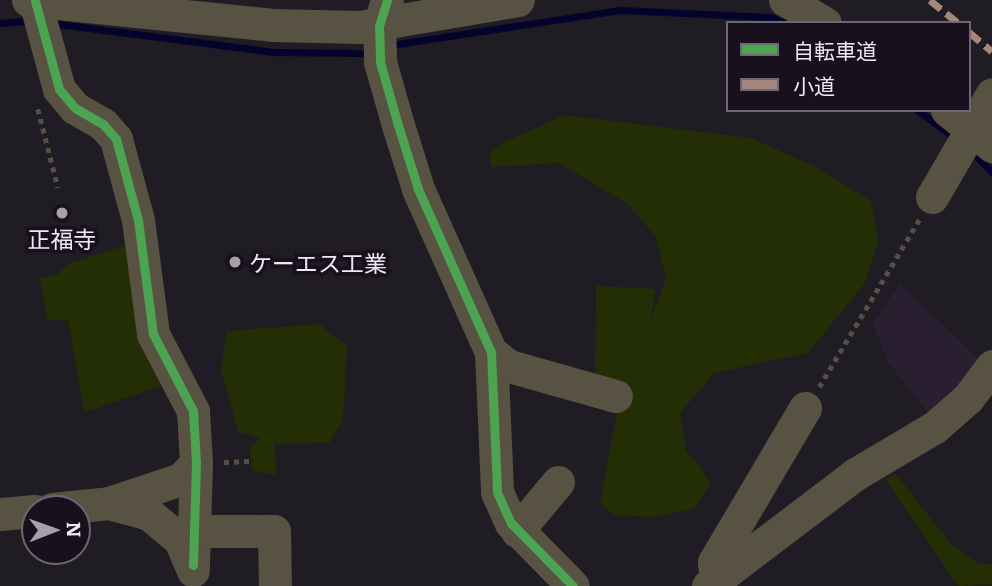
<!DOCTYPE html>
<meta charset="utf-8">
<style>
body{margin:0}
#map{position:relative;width:992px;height:586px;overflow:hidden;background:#201c23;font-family:Literata,"Noto Sans JP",serif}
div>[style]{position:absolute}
.built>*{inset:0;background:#2a1f31}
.green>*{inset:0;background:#242e05}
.stream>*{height:7px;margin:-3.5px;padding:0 3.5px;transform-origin:3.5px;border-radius:3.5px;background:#03032c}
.path>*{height:4.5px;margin-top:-2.25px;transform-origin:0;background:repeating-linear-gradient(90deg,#555046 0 5px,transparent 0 10px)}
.minor>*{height:33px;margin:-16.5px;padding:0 16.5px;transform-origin:16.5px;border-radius:16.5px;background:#585242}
.quiet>*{height:7px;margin-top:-3.5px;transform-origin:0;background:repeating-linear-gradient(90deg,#a5887d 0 14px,transparent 0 21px)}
.cycleway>*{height:9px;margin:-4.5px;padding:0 4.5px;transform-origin:4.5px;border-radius:4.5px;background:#4ca352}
.dots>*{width:19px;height:19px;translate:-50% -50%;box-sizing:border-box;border:4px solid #18101d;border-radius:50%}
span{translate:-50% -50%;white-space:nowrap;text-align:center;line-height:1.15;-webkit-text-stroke:7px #18101d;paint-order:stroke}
.poi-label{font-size:23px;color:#eee8f1}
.left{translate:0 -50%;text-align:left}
.legend{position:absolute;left:726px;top:21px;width:245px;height:91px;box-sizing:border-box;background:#18101d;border:2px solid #6e6672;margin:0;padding:9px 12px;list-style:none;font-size:21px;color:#eee8f1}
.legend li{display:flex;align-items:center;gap:14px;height:35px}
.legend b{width:35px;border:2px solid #6e6672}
.north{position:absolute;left:21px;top:495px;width:70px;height:70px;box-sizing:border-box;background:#18101d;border:2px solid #6e6672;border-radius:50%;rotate:89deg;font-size:19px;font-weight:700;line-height:28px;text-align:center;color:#eee8f1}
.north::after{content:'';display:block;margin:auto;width:24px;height:32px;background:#a6a1a9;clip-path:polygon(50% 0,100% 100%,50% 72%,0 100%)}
</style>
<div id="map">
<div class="built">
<div style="clip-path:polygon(900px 283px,978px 359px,955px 397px,930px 415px,888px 362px,873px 323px)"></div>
</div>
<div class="green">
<div style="clip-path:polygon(564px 115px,751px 138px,814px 166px,871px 201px,878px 241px,865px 283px,808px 353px,714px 373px,680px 413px,686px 452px,701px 467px,710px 485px,694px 509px,654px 517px,613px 515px,600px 503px,618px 406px,595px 381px,596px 286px,656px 289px,650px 321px,666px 279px,656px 237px,628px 204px,559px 163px,491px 167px,490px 152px,503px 143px)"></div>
<div style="clip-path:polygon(124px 246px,133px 250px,166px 384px,89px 411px,84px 410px,68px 321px,47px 319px,40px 278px,58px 274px,68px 264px)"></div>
<div style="clip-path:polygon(319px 324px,347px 346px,343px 420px,329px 443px,274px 444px,277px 475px,252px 470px,250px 447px,261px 439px,238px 431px,221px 370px,227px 331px)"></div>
<div style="clip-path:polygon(896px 474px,950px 543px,977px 563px,992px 564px,992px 584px,959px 586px,953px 579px,885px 479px)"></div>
</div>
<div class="stream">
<div style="left:0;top:23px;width:25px;rotate:-5deg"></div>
<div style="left:58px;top:24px;width:219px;rotate:7.4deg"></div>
<div style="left:275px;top:52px;width:86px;rotate:0.7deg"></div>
<div style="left:391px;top:45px;width:233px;rotate:-8.7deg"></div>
<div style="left:621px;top:10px;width:149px;rotate:2.7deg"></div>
<div style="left:770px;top:17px;width:16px;rotate:22deg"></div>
<div style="left:917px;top:110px;width:46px;rotate:36.1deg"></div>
<div style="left:976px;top:156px;width:23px;rotate:45deg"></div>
</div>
<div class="path">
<div style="left:38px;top:109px;width:81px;rotate:75.6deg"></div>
<div style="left:819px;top:387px;width:195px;rotate:-59.1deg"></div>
<div style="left:224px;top:462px;width:27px;rotate:-2deg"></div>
</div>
<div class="minor">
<div style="left:28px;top:0;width:246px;rotate:5.8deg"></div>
<div style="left:273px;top:25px;width:86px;rotate:1.3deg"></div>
<div style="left:359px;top:27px;width:161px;rotate:-9.6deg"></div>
<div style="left:387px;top:0;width:27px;rotate:107deg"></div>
<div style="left:379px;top:26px;width:36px;rotate:88deg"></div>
<div style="left:380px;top:62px;width:66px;rotate:74.1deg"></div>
<div style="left:398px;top:125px;width:67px;rotate:72.6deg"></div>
<div style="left:418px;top:189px;width:179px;rotate:65.9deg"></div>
<div style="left:491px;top:352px;width:140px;rotate:87.5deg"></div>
<div style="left:497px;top:492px;width:34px;rotate:66deg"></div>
<div style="left:511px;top:523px;width:88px;rotate:45.5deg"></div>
<div style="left:785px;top:0;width:46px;rotate:29.9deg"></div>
<div style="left:35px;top:1px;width:91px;rotate:74.7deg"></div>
<div style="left:59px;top:89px;width:25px;rotate:50deg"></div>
<div style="left:75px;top:108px;width:32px;rotate:30deg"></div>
<div style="left:103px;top:124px;width:20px;rotate:49deg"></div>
<div style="left:116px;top:139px;width:84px;rotate:74.8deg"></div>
<div style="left:138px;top:220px;width:115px;rotate:82.5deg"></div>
<div style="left:153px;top:334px;width:87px;rotate:62.5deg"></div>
<div style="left:193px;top:411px;width:52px;rotate:86.7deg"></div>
<div style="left:196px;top:463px;width:102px;rotate:91.7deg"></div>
<div style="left:947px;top:110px;width:58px;rotate:38.7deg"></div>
<div style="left:932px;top:197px;width:119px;rotate:-59.8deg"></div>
<div style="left:491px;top:352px;width:23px;rotate:38deg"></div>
<div style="left:509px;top:366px;width:111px;rotate:15.7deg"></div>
<div style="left:109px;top:503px;width:76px;rotate:-18.4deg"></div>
<div style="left:181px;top:479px;width:22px;rotate:-47deg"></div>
<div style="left:52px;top:509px;width:57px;rotate:-6deg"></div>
<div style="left:109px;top:503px;width:41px;rotate:15.4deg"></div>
<div style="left:149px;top:514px;width:40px;rotate:40deg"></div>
<div style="left:180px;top:540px;width:33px;rotate:67deg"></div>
<div style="left:0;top:514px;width:35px;rotate:-5deg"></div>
<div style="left:517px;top:531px;width:64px;rotate:-50.1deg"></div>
<div style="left:180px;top:540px;width:29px;rotate:-18deg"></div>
<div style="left:208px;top:531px;width:66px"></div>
<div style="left:274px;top:531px;width:55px;rotate:89deg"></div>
<div style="left:716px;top:579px;width:17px;rotate:-97deg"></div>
<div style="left:714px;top:562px;width:179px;rotate:-59.4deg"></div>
<div style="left:708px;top:586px;width:183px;rotate:-37.2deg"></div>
<div style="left:854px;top:475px;width:94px;rotate:-30.7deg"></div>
<div style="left:935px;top:427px;width:44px;rotate:-41.3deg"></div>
<div style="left:968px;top:398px;width:40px;rotate:-53deg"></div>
</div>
<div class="quiet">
<div style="left:930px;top:0;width:36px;rotate:39deg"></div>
<div style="left:969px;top:32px;width:30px;rotate:40deg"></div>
</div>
<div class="cycleway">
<div style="left:387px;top:0;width:27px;rotate:107deg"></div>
<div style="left:379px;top:26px;width:36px;rotate:88deg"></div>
<div style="left:380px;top:62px;width:66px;rotate:74.1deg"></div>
<div style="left:398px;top:125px;width:67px;rotate:72.6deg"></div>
<div style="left:418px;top:189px;width:179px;rotate:65.9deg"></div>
<div style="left:491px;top:352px;width:140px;rotate:87.5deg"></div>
<div style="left:497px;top:492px;width:34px;rotate:66deg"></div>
<div style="left:511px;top:523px;width:88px;rotate:45.5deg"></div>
<div style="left:35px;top:1px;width:91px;rotate:74.7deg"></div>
<div style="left:59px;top:89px;width:25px;rotate:50deg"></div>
<div style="left:75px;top:108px;width:32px;rotate:30deg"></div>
<div style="left:103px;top:124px;width:20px;rotate:49deg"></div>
<div style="left:116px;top:139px;width:84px;rotate:74.8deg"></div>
<div style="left:138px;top:220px;width:115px;rotate:82.5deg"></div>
<div style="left:153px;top:334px;width:87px;rotate:62.5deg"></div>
<div style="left:193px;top:411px;width:52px;rotate:86.7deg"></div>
<div style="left:196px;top:463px;width:102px;rotate:91.7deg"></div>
</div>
<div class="dots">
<div style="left:62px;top:213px;background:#a6a1a9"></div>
<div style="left:235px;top:262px;background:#a6a1a9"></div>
</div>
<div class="poi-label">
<span style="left:62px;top:238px">正福寺</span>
<span class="left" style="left:249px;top:262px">ケーエス工業</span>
</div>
<ul class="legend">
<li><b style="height:9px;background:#4ca352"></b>自転車道</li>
<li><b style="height:9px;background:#a5887d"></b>小道</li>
</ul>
<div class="north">N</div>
</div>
